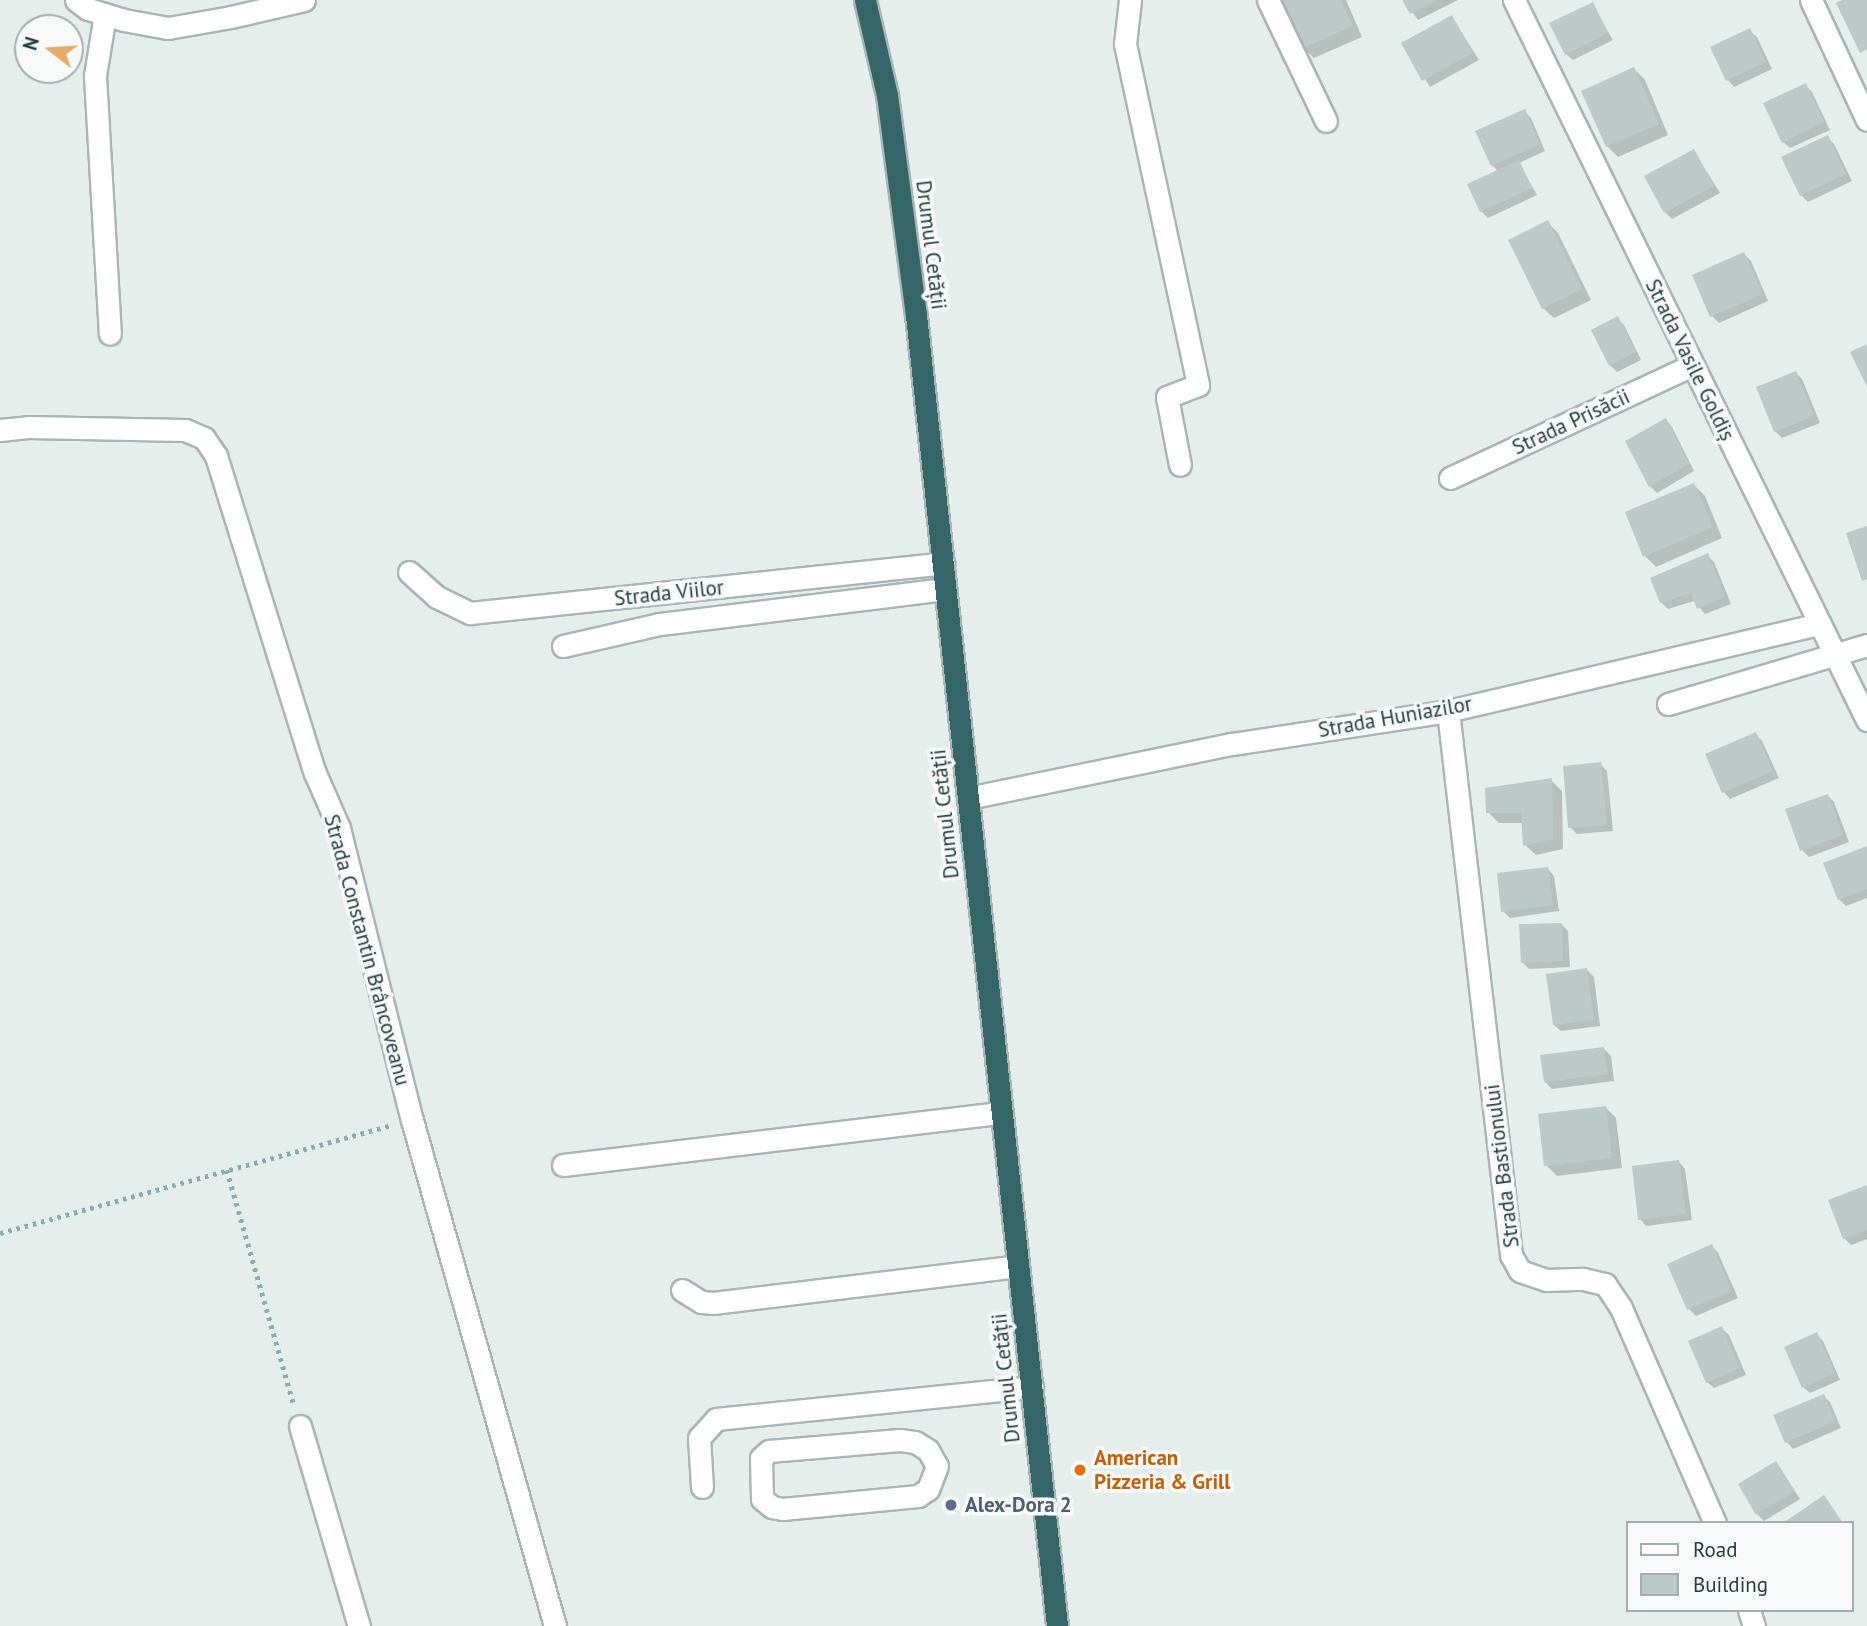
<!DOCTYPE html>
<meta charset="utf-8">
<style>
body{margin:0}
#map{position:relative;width:1867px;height:1626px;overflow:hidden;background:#e6eeec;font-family:"PT Sans",sans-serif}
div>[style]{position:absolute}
.shadow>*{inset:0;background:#0003}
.building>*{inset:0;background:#bcc9c6}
.path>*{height:4.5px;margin-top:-2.25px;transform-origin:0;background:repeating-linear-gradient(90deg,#89afad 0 3.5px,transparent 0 8.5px)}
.roads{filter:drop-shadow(2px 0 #a9b6b5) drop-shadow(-2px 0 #a9b6b5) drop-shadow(0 2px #a9b6b5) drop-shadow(0 -2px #a9b6b5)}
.minor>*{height:21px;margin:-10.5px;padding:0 10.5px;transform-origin:10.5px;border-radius:10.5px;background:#fff}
.highway>*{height:21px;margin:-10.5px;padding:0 10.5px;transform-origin:10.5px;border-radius:10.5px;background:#346669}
.dots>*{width:19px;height:19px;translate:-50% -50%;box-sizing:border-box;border:4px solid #f7faf9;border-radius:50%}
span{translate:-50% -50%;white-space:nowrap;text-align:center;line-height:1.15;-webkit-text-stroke:7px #f7faf9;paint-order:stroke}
.street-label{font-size:21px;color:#263f3f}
.food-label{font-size:21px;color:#c56008;font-weight:700}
.left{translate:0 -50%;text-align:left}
.service-label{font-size:21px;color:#4e5e75;font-weight:700}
.legend{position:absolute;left:1626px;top:1521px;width:228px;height:91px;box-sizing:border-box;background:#f7faf9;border:2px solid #a3afaf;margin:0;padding:9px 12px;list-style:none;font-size:21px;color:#263f3f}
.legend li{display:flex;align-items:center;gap:14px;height:35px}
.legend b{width:35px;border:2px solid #a3afaf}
.north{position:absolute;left:14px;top:14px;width:70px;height:70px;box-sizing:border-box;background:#f7faf9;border:2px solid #a3afaf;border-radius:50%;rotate:287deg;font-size:19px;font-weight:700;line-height:28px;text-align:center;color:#263f3f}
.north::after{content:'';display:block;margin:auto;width:24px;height:32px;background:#e7aa6b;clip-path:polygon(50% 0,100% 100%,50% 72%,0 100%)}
</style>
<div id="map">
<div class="shadow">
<div style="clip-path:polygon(1282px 0,1346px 0,1362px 37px,1314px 58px,1303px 48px)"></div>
<div style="clip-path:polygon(1404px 0,1458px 0,1418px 20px)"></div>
<div style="clip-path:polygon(1592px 4px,1613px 40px,1573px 60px,1566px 54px)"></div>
<div style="clip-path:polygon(1452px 17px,1479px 60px,1430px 87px,1404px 43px)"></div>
<div style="clip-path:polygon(1750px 31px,1757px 37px,1772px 69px,1734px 87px,1728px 80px)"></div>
<div style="clip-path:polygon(1634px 69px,1645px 80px,1668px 135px,1618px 157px,1607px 146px)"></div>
<div style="clip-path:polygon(1805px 85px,1812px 92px,1830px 130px,1790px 148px,1783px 142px)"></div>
<div style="clip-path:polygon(1524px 111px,1531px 118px,1545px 151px,1519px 163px,1537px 195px,1488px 218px,1481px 211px,1499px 172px,1492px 165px)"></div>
<div style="clip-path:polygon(1827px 137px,1834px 144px,1852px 181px,1808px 202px,1801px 195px)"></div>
<div style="clip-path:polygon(1694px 151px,1720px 193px,1672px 219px,1665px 212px)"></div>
<div style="clip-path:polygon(1547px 222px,1558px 233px,1591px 300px,1554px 318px,1543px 308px)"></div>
<div style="clip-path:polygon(1744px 254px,1751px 261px,1768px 301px,1719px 323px,1712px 316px)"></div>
<div style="clip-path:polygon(1617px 318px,1624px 325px,1641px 360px,1617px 372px,1610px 365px)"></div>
<div style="clip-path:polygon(1796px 373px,1802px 379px,1820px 423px,1782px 438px,1775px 431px)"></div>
<div style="clip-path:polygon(1666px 420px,1672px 427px,1694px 471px,1657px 493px,1650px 486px)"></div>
<div style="clip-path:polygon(1694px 485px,1705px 496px,1722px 538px,1656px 567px,1645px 556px)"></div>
<div style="clip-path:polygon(1707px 555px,1714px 562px,1731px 604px,1705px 614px,1694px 601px,1668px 609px,1661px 602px)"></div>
<div style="clip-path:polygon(1755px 734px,1762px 741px,1779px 778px,1730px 799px,1724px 792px)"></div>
<div style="clip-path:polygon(1600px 764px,1607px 771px,1613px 831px,1577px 834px,1570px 827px)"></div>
<div style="clip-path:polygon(1551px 780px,1562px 791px,1563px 849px,1536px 855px,1525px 845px,1523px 823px,1499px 823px,1488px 812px)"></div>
<div style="clip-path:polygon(1828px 796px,1834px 802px,1849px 842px,1809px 857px,1802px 850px)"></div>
<div style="clip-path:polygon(1867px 848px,1867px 898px,1846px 906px,1839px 899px)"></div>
<div style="clip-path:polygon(1548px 869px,1554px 876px,1559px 911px,1510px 918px,1503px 911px)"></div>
<div style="clip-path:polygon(1561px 924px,1568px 931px,1570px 967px,1529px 969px,1522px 962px)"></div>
<div style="clip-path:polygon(1587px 970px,1594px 977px,1600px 1026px,1561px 1031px,1554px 1025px)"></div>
<div style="clip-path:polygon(1604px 1049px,1611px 1056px,1614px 1081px,1552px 1089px,1545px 1082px)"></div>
<div style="clip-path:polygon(1605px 1107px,1616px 1118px,1622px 1168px,1557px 1176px,1546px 1165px)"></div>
<div style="clip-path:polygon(1679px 1162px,1685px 1169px,1692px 1220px,1646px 1226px,1640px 1219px)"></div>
<div style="clip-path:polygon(1867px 1187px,1867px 1239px,1851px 1245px,1844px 1238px)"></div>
<div style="clip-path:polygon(1712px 1246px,1718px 1253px,1738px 1298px,1696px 1316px,1689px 1309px,1669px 1265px)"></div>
<div style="clip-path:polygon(1722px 1329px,1729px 1335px,1746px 1375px,1714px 1388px,1707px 1382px)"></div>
<div style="clip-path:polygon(1816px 1334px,1823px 1341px,1840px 1380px,1810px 1393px,1803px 1387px)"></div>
<div style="clip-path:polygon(1823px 1396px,1830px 1402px,1841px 1428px,1793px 1449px,1787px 1442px)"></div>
<div style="clip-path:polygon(1776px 1463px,1800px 1499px,1764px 1521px,1757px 1514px)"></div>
</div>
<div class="building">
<div style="clip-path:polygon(1280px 0,1341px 0,1353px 26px,1302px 49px)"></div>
<div style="clip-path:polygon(1402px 0,1438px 0,1410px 14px)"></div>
<div style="clip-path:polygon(1842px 0,1867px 0,1867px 49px,1860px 53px,1836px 3px)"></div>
<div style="clip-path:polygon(1593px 2px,1608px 33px,1565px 55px,1549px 23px)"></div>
<div style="clip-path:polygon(1452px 15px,1473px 53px,1422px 81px,1401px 43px)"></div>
<div style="clip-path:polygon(1750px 28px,1766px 62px,1726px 81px,1710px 47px)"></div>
<div style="clip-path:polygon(1634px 67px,1659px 124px,1606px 147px,1581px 91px)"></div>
<div style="clip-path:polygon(1806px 83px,1824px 122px,1782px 143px,1763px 103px)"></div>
<div style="clip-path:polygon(1525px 109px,1540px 144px,1491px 166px,1475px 131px)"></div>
<div style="clip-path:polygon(1828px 135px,1846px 174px,1800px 196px,1781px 157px)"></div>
<div style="clip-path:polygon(1694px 149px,1714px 186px,1664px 213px,1644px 176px)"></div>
<div style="clip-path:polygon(1519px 160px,1532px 188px,1480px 212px,1467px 184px)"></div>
<div style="clip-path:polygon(1548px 220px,1582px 289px,1542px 309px,1508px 240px)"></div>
<div style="clip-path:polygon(1744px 252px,1763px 294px,1710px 317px,1692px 275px)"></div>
<div style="clip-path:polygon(1618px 316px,1636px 352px,1609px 366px,1591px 330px)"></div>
<div style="clip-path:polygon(1867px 344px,1867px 387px,1850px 352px)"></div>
<div style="clip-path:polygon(1796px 371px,1814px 416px,1774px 432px,1756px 387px)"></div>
<div style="clip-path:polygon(1666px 418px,1689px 464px,1649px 487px,1625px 441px)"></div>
<div style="clip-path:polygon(1694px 483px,1713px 527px,1643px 557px,1625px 512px)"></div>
<div style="clip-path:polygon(1867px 526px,1867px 579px,1862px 581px,1846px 533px)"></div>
<div style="clip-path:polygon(1708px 553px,1725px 597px,1697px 609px,1691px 593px,1660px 603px,1650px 578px)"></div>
<div style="clip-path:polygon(1756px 732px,1773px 771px,1722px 793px,1705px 754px)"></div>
<div style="clip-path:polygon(1601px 762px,1607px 825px,1568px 828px,1563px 766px)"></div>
<div style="clip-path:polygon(1552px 778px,1553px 839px,1523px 846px,1521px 813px,1486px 813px,1485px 788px)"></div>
<div style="clip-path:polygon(1828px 794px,1843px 835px,1800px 851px,1785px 809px)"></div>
<div style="clip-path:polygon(1867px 846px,1867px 889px,1838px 900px,1823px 863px)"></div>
<div style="clip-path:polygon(1548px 867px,1553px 905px,1501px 912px,1497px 873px)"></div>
<div style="clip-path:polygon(1562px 923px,1563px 961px,1521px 963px,1519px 924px)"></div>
<div style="clip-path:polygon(1587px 968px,1594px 1020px,1553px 1025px,1546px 974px)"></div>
<div style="clip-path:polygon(1604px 1047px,1608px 1074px,1544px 1082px,1540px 1055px)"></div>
<div style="clip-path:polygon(1606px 1106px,1612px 1158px,1544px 1166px,1538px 1114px)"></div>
<div style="clip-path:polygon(1679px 1160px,1686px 1214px,1638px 1220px,1632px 1166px)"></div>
<div style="clip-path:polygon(1867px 1185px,1867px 1230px,1843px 1239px,1828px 1200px)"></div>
<div style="clip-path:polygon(1712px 1244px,1732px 1291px,1687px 1310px,1667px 1264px)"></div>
<div style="clip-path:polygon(1722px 1326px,1740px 1368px,1706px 1383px,1688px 1341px)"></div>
<div style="clip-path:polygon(1817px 1332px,1835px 1373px,1802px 1388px,1784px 1347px)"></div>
<div style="clip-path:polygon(1824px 1394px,1836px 1421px,1785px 1443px,1773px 1415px)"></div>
<div style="clip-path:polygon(1776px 1461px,1795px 1491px,1756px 1515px,1738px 1484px)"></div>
<div style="clip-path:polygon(1824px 1495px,1843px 1523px,1783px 1523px)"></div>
</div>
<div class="path">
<div style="left:227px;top:1170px;width:244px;rotate:74.1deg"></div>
<div style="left:0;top:1233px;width:406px;rotate:-15.4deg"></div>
</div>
<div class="roads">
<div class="minor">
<div style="left:76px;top:0;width:15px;rotate:37deg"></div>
<div style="left:88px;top:9px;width:38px;rotate:17deg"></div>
<div style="left:124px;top:20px;width:45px;rotate:10.3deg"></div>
<div style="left:168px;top:28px;width:64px;rotate:-9.9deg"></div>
<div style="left:231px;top:17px;width:75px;rotate:-13.1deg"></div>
<div style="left:1130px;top:0;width:44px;rotate:96.5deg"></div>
<div style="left:1125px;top:44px;width:349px;rotate:77.9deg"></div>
<div style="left:1198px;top:385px;width:33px;rotate:159deg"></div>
<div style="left:1167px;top:397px;width:69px;rotate:79.2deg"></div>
<div style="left:1268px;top:0;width:134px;rotate:64.4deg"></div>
<div style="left:1514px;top:0;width:802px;rotate:63.88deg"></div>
<div style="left:1811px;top:0;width:132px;rotate:65deg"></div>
<div style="left:105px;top:14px;width:63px;rotate:99.2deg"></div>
<div style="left:95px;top:76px;width:258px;rotate:86.7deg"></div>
<div style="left:0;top:430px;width:28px;rotate:-6deg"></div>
<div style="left:28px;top:427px;width:157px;rotate:1.1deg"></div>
<div style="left:185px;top:430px;width:21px;rotate:23deg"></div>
<div style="left:204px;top:438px;width:22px;rotate:56deg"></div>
<div style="left:216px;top:456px;width:332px;rotate:72.7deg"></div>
<div style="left:315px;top:773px;width:60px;rotate:66.4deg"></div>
<div style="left:339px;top:828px;width:301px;rotate:76deg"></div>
<div style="left:412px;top:1120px;width:526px;rotate:74.22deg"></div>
<div style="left:1450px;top:478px;width:267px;rotate:-25deg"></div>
<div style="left:409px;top:572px;width:38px;rotate:42deg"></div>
<div style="left:437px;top:597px;width:37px;rotate:26deg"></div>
<div style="left:470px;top:613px;width:476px;rotate:-6deg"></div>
<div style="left:563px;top:646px;width:99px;rotate:-12.8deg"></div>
<div style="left:660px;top:624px;width:287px;rotate:-7deg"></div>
<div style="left:1668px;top:704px;width:208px;rotate:-16.5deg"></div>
<div style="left:1448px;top:711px;width:548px;rotate:83.39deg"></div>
<div style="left:1511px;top:1255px;width:18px;rotate:61deg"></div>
<div style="left:1520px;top:1271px;width:28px;rotate:19deg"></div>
<div style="left:1546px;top:1280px;width:37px;rotate:-2deg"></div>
<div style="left:1583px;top:1279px;width:23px;rotate:13deg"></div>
<div style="left:1605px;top:1284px;width:29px;rotate:56deg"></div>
<div style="left:1621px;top:1308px;width:235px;rotate:66.4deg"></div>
<div style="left:968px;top:798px;width:269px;rotate:-11.6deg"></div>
<div style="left:1232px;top:744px;width:219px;rotate:-8.7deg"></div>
<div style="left:1448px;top:711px;width:382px;rotate:-13.2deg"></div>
<div style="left:563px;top:1165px;width:442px;rotate:-6.8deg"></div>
<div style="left:682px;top:1290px;width:22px;rotate:32deg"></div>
<div style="left:701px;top:1302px;width:12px;rotate:5deg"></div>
<div style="left:713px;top:1303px;width:307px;rotate:-6.9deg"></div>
<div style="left:300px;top:1426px;width:209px;rotate:73.6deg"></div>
<div style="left:900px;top:1440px;width:15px;rotate:8deg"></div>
<div style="left:915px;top:1442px;width:15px;rotate:32deg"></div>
<div style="left:928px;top:1450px;width:18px;rotate:61deg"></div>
<div style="left:937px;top:1466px;width:25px;rotate:111deg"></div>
<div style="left:928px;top:1489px;width:12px;rotate:145deg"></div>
<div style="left:918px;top:1496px;width:136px;rotate:174.5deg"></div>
<div style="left:783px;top:1509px;width:11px;rotate:-170deg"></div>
<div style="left:772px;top:1507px;width:13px;rotate:-141deg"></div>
<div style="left:762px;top:1499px;width:41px;rotate:-91.4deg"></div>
<div style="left:761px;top:1458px;width:11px;rotate:-41deg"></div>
<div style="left:769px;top:1451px;width:131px;rotate:-4.8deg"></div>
<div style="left:702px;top:1487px;width:49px;rotate:-93.5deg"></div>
<div style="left:699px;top:1438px;width:25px;rotate:-48deg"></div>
<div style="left:716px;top:1419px;width:318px;rotate:-5.8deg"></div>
<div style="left:1749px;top:1610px;width:17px;rotate:73deg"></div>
</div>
<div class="highway">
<div style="left:865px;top:0;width:98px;rotate:77deg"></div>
<div style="left:887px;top:95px;width:222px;rotate:82.5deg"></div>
<div style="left:916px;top:315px;width:1319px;rotate:83.86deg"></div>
</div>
</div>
<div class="dots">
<div style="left:1080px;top:1470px;background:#e8710a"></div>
<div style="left:951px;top:1505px;background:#5c6f8a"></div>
</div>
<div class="street-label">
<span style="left:931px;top:245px;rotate:83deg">Drumul Cetății</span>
<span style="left:1690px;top:360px;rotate:64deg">Strada Vasile Goldiș</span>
<span style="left:1571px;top:422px;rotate:-25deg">Strada Prisăcii</span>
<span style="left:669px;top:593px;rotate:-6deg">Strada Viilor</span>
<span style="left:1395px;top:717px;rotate:-10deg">Strada Huniazilor</span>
<span style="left:945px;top:814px;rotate:-96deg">Drumul Cetății</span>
<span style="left:367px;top:950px;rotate:75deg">Strada Constantin Brâncoveanu</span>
<span style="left:1502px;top:1166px;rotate:-97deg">Strada Bastionului</span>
<span style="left:1006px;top:1378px;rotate:-96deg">Drumul Cetății</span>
</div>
<div class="food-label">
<span class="left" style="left:1094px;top:1470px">American<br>Pizzeria &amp; Grill</span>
</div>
<div class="service-label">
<span class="left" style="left:965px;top:1505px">Alex-Dora 2</span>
</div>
<ul class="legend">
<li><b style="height:9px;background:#fff"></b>Road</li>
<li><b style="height:19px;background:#bcc9c6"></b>Building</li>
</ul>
<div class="north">N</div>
</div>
